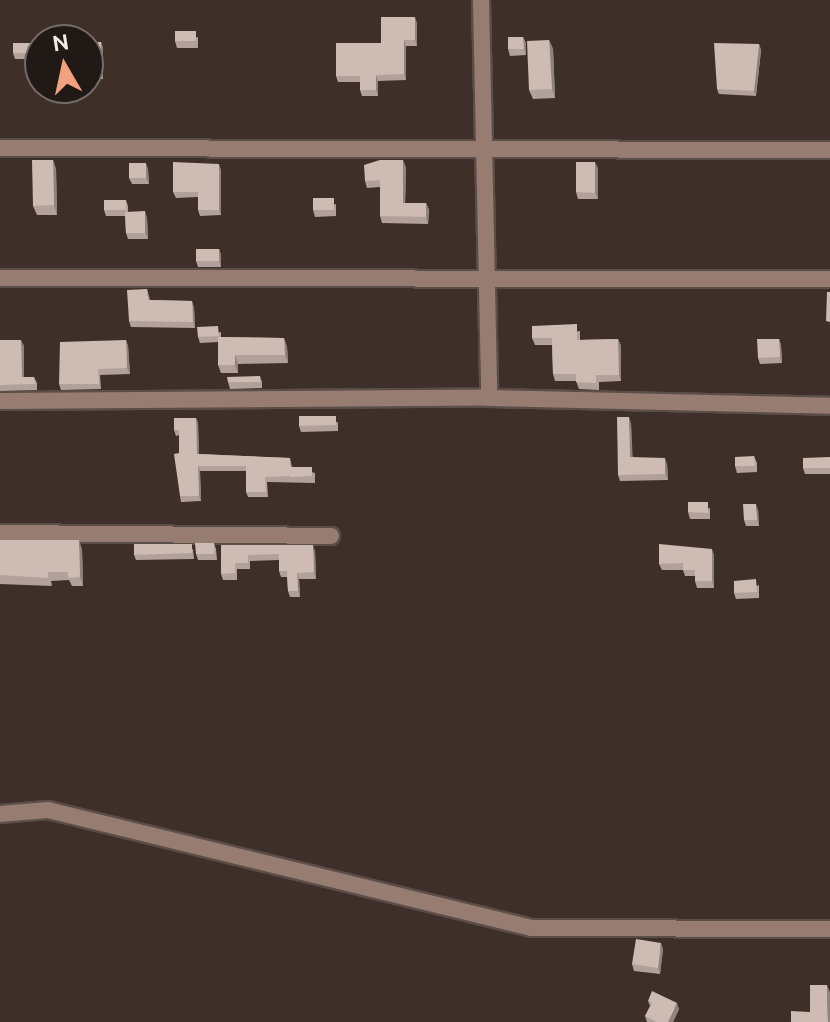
<!DOCTYPE html>
<style>
body{margin:0}
#map{position:relative;width:830px;height:1022px;overflow:hidden;background:#3e2f29;font-family:Ubuntu,sans-serif}
div>[style]{position:absolute}
.roads{filter:drop-shadow(2px 0 #5b4d47) drop-shadow(-2px 0 #5b4d47) drop-shadow(0 2px #5b4d47) drop-shadow(0 -2px #5b4d47)}
.minor>*{height:16px;margin:-8px;padding:0 8px;transform-origin:8px;border-radius:8px;background:#977d71}
.wall>*{inset:0;background:#b1a19a}
.shaded-wall>*{inset:0;background:#90837d}
.building>*{inset:0;background:#cebbb3}
span{translate:-50% -50%;white-space:nowrap;text-align:center;line-height:1.15;-webkit-text-stroke:8px #201916;paint-order:stroke}
.north{position:absolute;left:24px;top:24px;width:80px;height:80px;box-sizing:border-box;background:#201916;border:2px solid #746c69;border-radius:50%;rotate:351deg;font-size:22px;font-weight:700;line-height:32px;text-align:center;color:#f3e9e5}
.north::after{content:'';display:block;margin:auto;width:28px;height:36px;background:#f1a17d;clip-path:polygon(50% 0,100% 100%,50% 72%,0 100%)}
</style>
<div id="map">
<div class="roads">
<div class="minor">
<div style="left:481px;top:0;width:398px;rotate:88.8deg"></div>
<div style="left:0;top:148px;width:830px;rotate:0.14deg"></div>
<div style="left:0;top:278px;width:830px;rotate:0.07deg"></div>
<div style="left:0;top:401px;width:489px;rotate:-0.4deg"></div>
<div style="left:489px;top:398px;width:341px;rotate:1.3deg"></div>
<div style="left:0;top:533px;width:331px;rotate:0.5deg"></div>
<div style="left:0;top:814px;width:48px;rotate:-4.8deg"></div>
<div style="left:48px;top:810px;width:497px;rotate:13.7deg"></div>
<div style="left:531px;top:928px;width:299px;rotate:0.2deg"></div>
</div>
</div>
<div class="wall">
<div style="clip-path:polygon(417px 23px,417px 46px,406px 46px,406px 80px,378px 81px,378px 96px,362px 96px,360px 90px,360px 82px,338px 82px,336px 76px,381px 43px)"></div>
<div style="clip-path:polygon(198px 37px,198px 48px,177px 48px,175px 41px)"></div>
<div style="clip-path:polygon(523px 37px,526px 43px,526px 55px,510px 56px,508px 49px)"></div>
<div style="clip-path:polygon(549px 40px,553px 49px,555px 98px,533px 99px,529px 90px)"></div>
<div style="clip-path:polygon(88px 42px,101px 42px,103px 48px,103px 79px,88px 79px)"></div>
<div style="clip-path:polygon(759px 44px,761px 50px,756px 96px,719px 94px,717px 89px)"></div>
<div style="clip-path:polygon(33px 49px,33px 59px,15px 59px,13px 53px)"></div>
<div style="clip-path:polygon(53px 160px,56px 169px,57px 215px,37px 215px,33px 206px)"></div>
<div style="clip-path:polygon(406px 167px,405px 203px,426px 203px,429px 210px,428px 224px,382px 223px,380px 216px,380px 187px,367px 188px,365px 181px)"></div>
<div style="clip-path:polygon(598px 168px,598px 199px,578px 199px,576px 192px)"></div>
<div style="clip-path:polygon(148px 169px,149px 184px,132px 184px,129px 178px)"></div>
<div style="clip-path:polygon(221px 170px,221px 215px,200px 216px,198px 210px,198px 197px,176px 198px,173px 192px)"></div>
<div style="clip-path:polygon(126px 200px,128px 206px,128px 212px,147px 218px,148px 239px,128px 239px,126px 233px,125px 216px,106px 216px,104px 210px)"></div>
<div style="clip-path:polygon(336px 204px,336px 216px,315px 217px,313px 210px)"></div>
<div style="clip-path:polygon(219px 249px,221px 255px,221px 267px,198px 267px,196px 261px)"></div>
<div style="clip-path:polygon(147px 289px,150px 300px,192px 301px,194px 308px,195px 328px,131px 327px,129px 321px)"></div>
<div style="clip-path:polygon(580px 331px,580px 340px,618px 339px,621px 346px,621px 381px,599px 382px,599px 390px,579px 389px,576px 381px,555px 381px,553px 374px,552px 345px,535px 345px,532px 338px)"></div>
<div style="clip-path:polygon(221px 332px,221px 337px,284px 338px,287px 347px,288px 363px,238px 364px,238px 373px,221px 373px,218px 365px,218px 342px,200px 343px,198px 337px)"></div>
<div style="clip-path:polygon(779px 339px,781px 345px,782px 363px,760px 364px,758px 358px)"></div>
<div style="clip-path:polygon(0 340px,24px 346px,24px 377px,34px 377px,37px 383px,37px 390px,0 391px)"></div>
<div style="clip-path:polygon(126px 340px,128px 346px,130px 374px,100px 375px,101px 389px,61px 390px,59px 384px)"></div>
<div style="clip-path:polygon(260px 376px,262px 382px,262px 388px,230px 389px,228px 382px)"></div>
<div style="clip-path:polygon(196px 418px,198px 423px,199px 454px,290px 458px,292px 467px,315px 473px,315px 483px,267px 482px,268px 497px,248px 497px,246px 492px,246px 471px,200px 471px,201px 501px,181px 502px,180px 496px,179px 435px,176px 436px,174px 430px)"></div>
<div style="clip-path:polygon(338px 422px,338px 431px,301px 432px,299px 426px)"></div>
<div style="clip-path:polygon(631px 423px,632px 457px,667px 464px,668px 480px,620px 481px,618px 475px)"></div>
<div style="clip-path:polygon(754px 456px,757px 463px,757px 472px,737px 473px,735px 466px)"></div>
<div style="clip-path:polygon(830px 457px,830px 474px,805px 474px,803px 468px)"></div>
<div style="clip-path:polygon(710px 508px,710px 519px,690px 519px,688px 512px)"></div>
<div style="clip-path:polygon(758px 510px,759px 526px,746px 526px,744px 520px)"></div>
<div style="clip-path:polygon(0 540px,82px 549px,83px 586px,72px 586px,69px 580px,51px 581px,52px 586px,0 584px)"></div>
<div style="clip-path:polygon(214px 543px,216px 549px,217px 560px,198px 560px,196px 554px)"></div>
<div style="clip-path:polygon(221px 545px,315px 551px,316px 579px,299px 579px,300px 597px,290px 597px,288px 591px,287px 577px,281px 577px,279px 571px,279px 560px,250px 561px,250px 569px,237px 569px,237px 580px,223px 580px,221px 574px)"></div>
<div style="clip-path:polygon(193px 549px,194px 559px,136px 560px,134px 555px)"></div>
<div style="clip-path:polygon(714px 555px,714px 588px,697px 588px,695px 581px,695px 576px,685px 576px,683px 570px,662px 570px,659px 564px)"></div>
<div style="clip-path:polygon(759px 585px,759px 598px,736px 599px,734px 593px)"></div>
<div style="clip-path:polygon(663px 949px,660px 974px,634px 971px,632px 964px)"></div>
<div style="clip-path:polygon(648px 1001px,679px 1009px,673px 1022px,647px 1022px,645px 1016px,650px 1006px)"></div>
</div>
<div class="shaded-wall">
<div style="clip-path:polygon(415px 17px,417px 23px,417px 46px,415px 40px)"></div>
<div style="clip-path:polygon(523px 37px,526px 43px,526px 55px,524px 49px)"></div>
<div style="clip-path:polygon(404px 40px,406px 46px,406px 80px,404px 74px)"></div>
<div style="clip-path:polygon(549px 40px,553px 49px,555px 98px,552px 89px)"></div>
<div style="clip-path:polygon(101px 42px,103px 48px,103px 79px,101px 73px)"></div>
<div style="clip-path:polygon(759px 44px,761px 50px,756px 96px,754px 91px)"></div>
<div style="clip-path:polygon(376px 75px,378px 81px,378px 96px,376px 90px)"></div>
<div style="clip-path:polygon(53px 160px,56px 169px,57px 215px,54px 205px)"></div>
<div style="clip-path:polygon(403px 160px,406px 167px,405px 210px,403px 203px)"></div>
<div style="clip-path:polygon(595px 162px,598px 168px,598px 199px,595px 193px)"></div>
<div style="clip-path:polygon(146px 163px,148px 169px,149px 184px,146px 178px)"></div>
<div style="clip-path:polygon(219px 164px,221px 170px,221px 215px,219px 210px)"></div>
<div style="clip-path:polygon(426px 203px,429px 210px,428px 224px,426px 217px)"></div>
<div style="clip-path:polygon(145px 211px,147px 218px,148px 239px,145px 233px)"></div>
<div style="clip-path:polygon(219px 249px,221px 255px,221px 267px,219px 261px)"></div>
<div style="clip-path:polygon(192px 301px,194px 308px,195px 328px,193px 322px)"></div>
<div style="clip-path:polygon(284px 338px,287px 347px,288px 363px,285px 355px)"></div>
<div style="clip-path:polygon(618px 339px,621px 346px,621px 381px,619px 375px)"></div>
<div style="clip-path:polygon(779px 339px,781px 345px,782px 363px,780px 357px)"></div>
<div style="clip-path:polygon(21px 340px,24px 346px,24px 383px,22px 377px)"></div>
<div style="clip-path:polygon(126px 340px,128px 346px,130px 374px,127px 368px)"></div>
<div style="clip-path:polygon(235px 355px,238px 364px,238px 373px,235px 365px)"></div>
<div style="clip-path:polygon(629px 417px,631px 423px,633px 463px,630px 457px)"></div>
<div style="clip-path:polygon(196px 418px,198px 423px,199px 459px,197px 454px)"></div>
<div style="clip-path:polygon(665px 458px,667px 464px,668px 480px,665px 474px)"></div>
<div style="clip-path:polygon(198px 466px,200px 471px,201px 501px,199px 496px)"></div>
<div style="clip-path:polygon(756px 504px,758px 510px,759px 526px,757px 520px)"></div>
<div style="clip-path:polygon(79px 540px,82px 549px,83px 586px,80px 577px)"></div>
<div style="clip-path:polygon(313px 545px,315px 551px,316px 579px,314px 572px)"></div>
<div style="clip-path:polygon(712px 549px,714px 555px,714px 588px,712px 581px)"></div>
<div style="clip-path:polygon(297px 573px,299px 579px,300px 597px,298px 591px)"></div>
<div style="clip-path:polygon(661px 943px,663px 949px,660px 974px,658px 968px)"></div>
<div style="clip-path:polygon(827px 985px,830px 992px,830px 1022px,828px 1022px)"></div>
<div style="clip-path:polygon(677px 1003px,679px 1009px,673px 1022px,668px 1022px)"></div>
</div>
<div class="building">
<div style="clip-path:polygon(381px 17px,415px 17px,415px 40px,404px 40px,404px 74px,376px 75px,376px 90px,360px 90px,360px 76px,336px 76px,336px 43px,381px 43px)"></div>
<div style="clip-path:polygon(175px 31px,196px 31px,196px 41px,175px 41px)"></div>
<div style="clip-path:polygon(508px 37px,523px 37px,524px 49px,508px 49px)"></div>
<div style="clip-path:polygon(549px 40px,552px 89px,529px 90px,527px 41px)"></div>
<div style="clip-path:polygon(88px 42px,101px 42px,101px 73px,88px 73px)"></div>
<div style="clip-path:polygon(13px 43px,31px 43px,31px 53px,13px 53px)"></div>
<div style="clip-path:polygon(714px 43px,759px 44px,754px 91px,717px 89px)"></div>
<div style="clip-path:polygon(32px 160px,53px 160px,54px 205px,33px 206px)"></div>
<div style="clip-path:polygon(380px 160px,403px 160px,403px 203px,426px 203px,426px 217px,380px 216px,380px 180px,365px 181px,364px 165px)"></div>
<div style="clip-path:polygon(173px 162px,219px 164px,219px 210px,198px 210px,198px 192px,173px 192px)"></div>
<div style="clip-path:polygon(576px 162px,595px 162px,595px 193px,576px 192px)"></div>
<div style="clip-path:polygon(129px 163px,146px 163px,146px 178px,129px 178px)"></div>
<div style="clip-path:polygon(313px 198px,334px 198px,334px 210px,313px 210px)"></div>
<div style="clip-path:polygon(104px 200px,126px 200px,126px 210px,104px 210px)"></div>
<div style="clip-path:polygon(145px 211px,145px 233px,126px 233px,125px 212px)"></div>
<div style="clip-path:polygon(196px 249px,219px 249px,219px 261px,196px 261px)"></div>
<div style="clip-path:polygon(147px 289px,148px 300px,192px 301px,193px 322px,129px 321px,127px 290px)"></div>
<div style="clip-path:polygon(827px 292px,830px 292px,830px 322px,826px 321px)"></div>
<div style="clip-path:polygon(577px 324px,577px 340px,618px 339px,619px 375px,596px 375px,596px 383px,576px 382px,576px 374px,553px 374px,552px 338px,532px 338px,532px 326px)"></div>
<div style="clip-path:polygon(218px 326px,219px 336px,198px 337px,197px 327px)"></div>
<div style="clip-path:polygon(218px 337px,284px 338px,285px 355px,235px 355px,235px 365px,218px 365px)"></div>
<div style="clip-path:polygon(757px 339px,779px 339px,780px 357px,758px 358px)"></div>
<div style="clip-path:polygon(0 340px,21px 340px,22px 377px,34px 377px,35px 384px,0 385px)"></div>
<div style="clip-path:polygon(126px 340px,127px 368px,98px 369px,99px 384px,59px 384px,60px 342px)"></div>
<div style="clip-path:polygon(260px 376px,260px 382px,228px 382px,227px 377px)"></div>
<div style="clip-path:polygon(299px 416px,336px 416px,336px 425px,299px 426px)"></div>
<div style="clip-path:polygon(617px 417px,629px 417px,630px 457px,665px 458px,665px 474px,618px 475px)"></div>
<div style="clip-path:polygon(174px 418px,196px 418px,197px 454px,290px 458px,290px 476px,265px 477px,266px 492px,246px 492px,246px 466px,198px 466px,199px 496px,180px 496px,174px 454px,179px 453px,179px 430px,174px 430px)"></div>
<div style="clip-path:polygon(754px 456px,755px 466px,735px 466px,735px 457px)"></div>
<div style="clip-path:polygon(830px 457px,830px 468px,803px 468px,803px 458px)"></div>
<div style="clip-path:polygon(290px 467px,312px 467px,312px 476px,290px 477px)"></div>
<div style="clip-path:polygon(688px 502px,708px 502px,708px 513px,688px 512px)"></div>
<div style="clip-path:polygon(743px 504px,756px 504px,757px 520px,744px 520px)"></div>
<div style="clip-path:polygon(0 540px,79px 540px,80px 577px,68px 578px,68px 572px,48px 572px,48px 578px,0 575px)"></div>
<div style="clip-path:polygon(195px 543px,214px 543px,214px 554px,196px 554px)"></div>
<div style="clip-path:polygon(134px 544px,192px 544px,192px 553px,134px 555px)"></div>
<div style="clip-path:polygon(659px 544px,712px 549px,712px 581px,695px 581px,695px 570px,683px 570px,683px 563px,659px 564px)"></div>
<div style="clip-path:polygon(221px 545px,313px 545px,314px 572px,297px 573px,298px 591px,288px 591px,287px 571px,279px 571px,279px 554px,248px 555px,248px 563px,235px 563px,235px 573px,221px 574px)"></div>
<div style="clip-path:polygon(756px 579px,757px 592px,734px 593px,734px 581px)"></div>
<div style="clip-path:polygon(636px 939px,661px 943px,658px 968px,632px 964px)"></div>
<div style="clip-path:polygon(810px 985px,827px 985px,828px 1022px,791px 1022px,791px 1011px,810px 1012px)"></div>
<div style="clip-path:polygon(652px 991px,677px 1003px,668px 1022px,657px 1022px,645px 1016px,652px 1003px,648px 1001px)"></div>
</div>
<div class="north">N</div>
</div>
